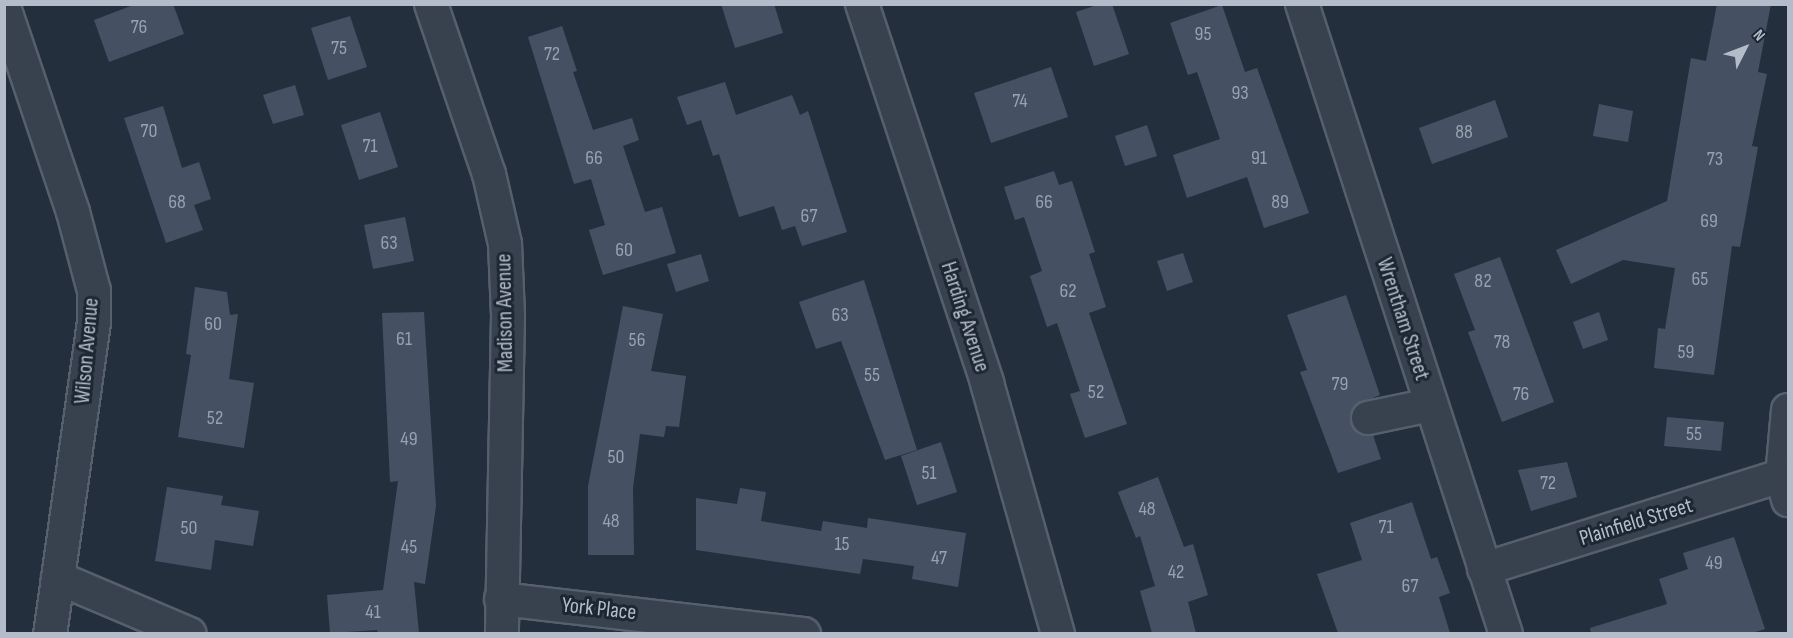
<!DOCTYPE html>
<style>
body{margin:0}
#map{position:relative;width:1793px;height:638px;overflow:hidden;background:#242f3e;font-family:"Sofia Sans Condensed",sans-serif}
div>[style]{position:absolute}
.building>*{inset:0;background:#455162}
.roads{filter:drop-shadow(2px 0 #565f6c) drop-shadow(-2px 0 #565f6c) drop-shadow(0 2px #565f6c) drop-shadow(0 -2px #565f6c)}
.street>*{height:32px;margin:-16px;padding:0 16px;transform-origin:16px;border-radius:16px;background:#38414e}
span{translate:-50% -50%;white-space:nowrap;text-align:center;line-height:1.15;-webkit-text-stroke:6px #1d2633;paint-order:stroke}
.number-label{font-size:20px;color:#98a1af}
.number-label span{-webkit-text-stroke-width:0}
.street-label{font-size:22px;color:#b4bcc9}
.frame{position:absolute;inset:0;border:6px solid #b4bcc9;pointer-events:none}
.north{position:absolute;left:1715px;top:18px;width:60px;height:60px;-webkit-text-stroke:4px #1d2633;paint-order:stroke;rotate:48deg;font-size:16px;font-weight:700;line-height:24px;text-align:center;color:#b4bcc9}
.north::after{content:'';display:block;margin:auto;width:21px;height:27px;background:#b4bcc9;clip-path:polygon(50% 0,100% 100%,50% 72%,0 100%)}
</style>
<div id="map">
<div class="building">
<div style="clip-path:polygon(136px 4px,173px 4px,184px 34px,109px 62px,94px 20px)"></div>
<div style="clip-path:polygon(721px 4px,774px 4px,783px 33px,735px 48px)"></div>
<div style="clip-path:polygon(1100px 4px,1112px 4px,1129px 54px,1094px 66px,1076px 12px)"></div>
<div style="clip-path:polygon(1717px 4px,1771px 4px,1758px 72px,1767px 74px,1752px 146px,1758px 147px,1740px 247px,1732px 246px,1714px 375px,1654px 368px,1658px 328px,1665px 329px,1675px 268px,1623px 260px,1571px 284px,1556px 250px,1667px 201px,1691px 58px,1706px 61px)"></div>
<div style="clip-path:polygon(1222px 5px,1245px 72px,1257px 68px,1309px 213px,1264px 228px,1247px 177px,1187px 198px,1173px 155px,1220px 139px,1197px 72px,1188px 75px,1170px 23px)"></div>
<div style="clip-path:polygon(350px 16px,367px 67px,328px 80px,311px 28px)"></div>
<div style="clip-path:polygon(562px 26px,577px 71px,573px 72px,593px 130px,632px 118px,639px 140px,623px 146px,645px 212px,662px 207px,676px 253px,603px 275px,589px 230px,605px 225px,591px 179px,574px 184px,528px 37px)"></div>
<div style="clip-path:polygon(1051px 67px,1068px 117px,991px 143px,974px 93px)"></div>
<div style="clip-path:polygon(725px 82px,736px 115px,792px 95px,800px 115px,808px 111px,847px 232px,802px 246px,795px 226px,782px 230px,774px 206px,739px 217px,719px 154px,713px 156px,701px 120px,687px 125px,677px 97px)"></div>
<div style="clip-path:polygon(295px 85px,304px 115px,273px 124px,263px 95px)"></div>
<div style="clip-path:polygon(1495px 100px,1508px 137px,1432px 164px,1419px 128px)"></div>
<div style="clip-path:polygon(1599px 104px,1633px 111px,1628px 142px,1593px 136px)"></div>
<div style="clip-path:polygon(163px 106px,182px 168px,199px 162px,211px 199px,194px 205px,203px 230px,166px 243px,124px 118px)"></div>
<div style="clip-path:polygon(380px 112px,398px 167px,359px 180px,341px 125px)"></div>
<div style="clip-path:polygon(1147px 125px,1157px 156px,1125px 166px,1115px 136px)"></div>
<div style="clip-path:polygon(1054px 171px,1059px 185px,1072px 181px,1095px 252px,1089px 254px,1106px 307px,1089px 313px,1127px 424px,1085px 438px,1070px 394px,1080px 391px,1057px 323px,1047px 327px,1030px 276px,1042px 271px,1024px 217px,1015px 220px,1004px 187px)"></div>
<div style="clip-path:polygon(405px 217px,414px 261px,373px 269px,364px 225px)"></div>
<div style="clip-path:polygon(1183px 253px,1193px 282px,1167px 291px,1157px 261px)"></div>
<div style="clip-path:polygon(701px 254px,709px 281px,676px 292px,667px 264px)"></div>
<div style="clip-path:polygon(1500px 257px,1554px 402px,1502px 422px,1468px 332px,1475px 330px,1454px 274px)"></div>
<div style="clip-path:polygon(864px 280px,917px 450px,885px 460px,841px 341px,816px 349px,799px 302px)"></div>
<div style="clip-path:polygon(195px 287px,227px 292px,230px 315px,238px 314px,229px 379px,254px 383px,244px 448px,178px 437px,191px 355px,186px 354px)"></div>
<div style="clip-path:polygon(1346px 295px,1380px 395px,1356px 405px,1351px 422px,1362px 435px,1373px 435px,1381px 459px,1338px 473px,1300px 372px,1307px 370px,1287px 315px)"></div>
<div style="clip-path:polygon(623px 306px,663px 314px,651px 371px,686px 376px,679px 427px,666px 426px,664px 437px,640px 434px,633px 488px,634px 555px,588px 555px,588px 486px)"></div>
<div style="clip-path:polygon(424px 312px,436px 506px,425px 584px,414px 582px,419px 633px,378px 633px,377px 630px,330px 633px,327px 595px,383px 590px,398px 481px,390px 482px,382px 313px)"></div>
<div style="clip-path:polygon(1599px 312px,1608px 340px,1583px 349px,1573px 322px)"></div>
<div style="clip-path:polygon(1667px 417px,1724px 422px,1721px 451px,1664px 446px)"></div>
<div style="clip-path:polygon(941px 442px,957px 492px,917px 505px,901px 456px)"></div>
<div style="clip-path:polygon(1567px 462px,1577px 497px,1531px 511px,1518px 470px)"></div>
<div style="clip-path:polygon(1158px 477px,1184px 547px,1193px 544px,1208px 595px,1188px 602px,1196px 633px,1152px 633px,1140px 591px,1155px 586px,1140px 536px,1136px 538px,1118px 492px)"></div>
<div style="clip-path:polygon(167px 487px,223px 496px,221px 505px,259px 511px,253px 546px,215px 540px,211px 570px,155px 561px)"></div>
<div style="clip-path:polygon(740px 488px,766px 492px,761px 521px,821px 531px,823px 521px,867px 528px,868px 518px,966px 533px,958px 587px,912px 579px,914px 566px,863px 559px,860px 574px,696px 550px,696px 498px,737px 504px)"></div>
<div style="clip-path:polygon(1412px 502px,1431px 559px,1437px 557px,1450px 593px,1439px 597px,1450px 633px,1338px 633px,1317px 574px,1362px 560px,1350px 523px)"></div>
<div style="clip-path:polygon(1734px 537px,1765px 629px,1752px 633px,1591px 633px,1590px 628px,1667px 604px,1659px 579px,1688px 569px,1683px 553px)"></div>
</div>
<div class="roads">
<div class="street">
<div style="left:431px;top:4px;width:180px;rotate:71.2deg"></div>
<div style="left:489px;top:174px;width:72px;rotate:77.1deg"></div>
<div style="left:505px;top:244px;width:72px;rotate:87.6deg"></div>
<div style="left:508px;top:316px;width:318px;rotate:91.1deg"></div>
<div style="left:862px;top:4px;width:399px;rotate:71.7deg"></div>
<div style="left:987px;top:383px;width:261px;rotate:74.2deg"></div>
<div style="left:1302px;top:4px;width:662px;rotate:72.06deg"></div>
<div style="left:4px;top:7px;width:216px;rotate:71.4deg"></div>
<div style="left:73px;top:212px;width:82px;rotate:75.1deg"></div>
<div style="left:94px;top:291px;width:31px;rotate:90deg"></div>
<div style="left:94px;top:322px;width:315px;rotate:98deg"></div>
<div style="left:1788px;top:410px;width:67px;rotate:95.1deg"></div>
<div style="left:1782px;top:477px;width:24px;rotate:75deg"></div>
<div style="left:1368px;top:418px;width:63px;rotate:-11.8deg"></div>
<div style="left:1484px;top:569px;width:318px;rotate:-17.4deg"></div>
<div style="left:58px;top:578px;width:143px;rotate:23deg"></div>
<div style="left:501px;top:599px;width:305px;rotate:6.6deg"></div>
</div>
</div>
<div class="number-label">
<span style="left:139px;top:27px">76</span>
<span style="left:1203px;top:34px">95</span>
<span style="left:339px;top:48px">75</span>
<span style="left:552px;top:54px">72</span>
<span style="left:1240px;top:93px">93</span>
<span style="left:1020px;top:101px">74</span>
<span style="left:149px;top:131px">70</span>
<span style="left:1464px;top:132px">88</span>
<span style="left:370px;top:146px">71</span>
<span style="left:594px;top:158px">66</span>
<span style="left:1259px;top:158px">91</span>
<span style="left:1715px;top:159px">73</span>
<span style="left:177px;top:202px">68</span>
<span style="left:1044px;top:202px">66</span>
<span style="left:1280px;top:202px">89</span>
<span style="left:809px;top:216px">67</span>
<span style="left:1709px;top:221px">69</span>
<span style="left:389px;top:243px">63</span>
<span style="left:624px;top:250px">60</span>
<span style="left:1700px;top:279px">65</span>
<span style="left:1483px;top:281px">82</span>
<span style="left:1068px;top:291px">62</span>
<span style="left:840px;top:315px">63</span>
<span style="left:213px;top:324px">60</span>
<span style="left:404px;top:339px">61</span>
<span style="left:637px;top:340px">56</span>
<span style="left:1502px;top:342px">78</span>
<span style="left:1686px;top:352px">59</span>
<span style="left:872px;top:375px">55</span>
<span style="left:1340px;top:384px">79</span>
<span style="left:1096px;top:392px">52</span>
<span style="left:1521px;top:394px">76</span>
<span style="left:215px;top:418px">52</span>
<span style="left:1694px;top:434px">55</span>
<span style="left:409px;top:439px">49</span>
<span style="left:616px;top:457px">50</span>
<span style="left:929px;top:473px">51</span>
<span style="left:1548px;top:483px">72</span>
<span style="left:1147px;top:509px">48</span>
<span style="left:611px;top:521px">48</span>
<span style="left:1386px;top:527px">71</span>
<span style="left:189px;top:528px">50</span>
<span style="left:842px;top:544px">15</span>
<span style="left:409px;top:547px">45</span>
<span style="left:939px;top:558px">47</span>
<span style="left:1714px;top:563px">49</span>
<span style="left:1176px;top:572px">42</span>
<span style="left:1410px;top:586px">67</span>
<span style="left:373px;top:612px">41</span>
</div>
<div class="street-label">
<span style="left:505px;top:313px;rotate:-91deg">Madison Avenue</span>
<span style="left:965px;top:317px;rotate:72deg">Harding Avenue</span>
<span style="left:1403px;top:319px;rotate:72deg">Wrentham Street</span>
<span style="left:87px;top:351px;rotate:-85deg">Wilson Avenue</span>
<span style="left:1636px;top:522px;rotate:-17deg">Plainfield Street</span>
<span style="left:599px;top:609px;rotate:6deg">York Place</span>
</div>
<div class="frame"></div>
<div class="north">N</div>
</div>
